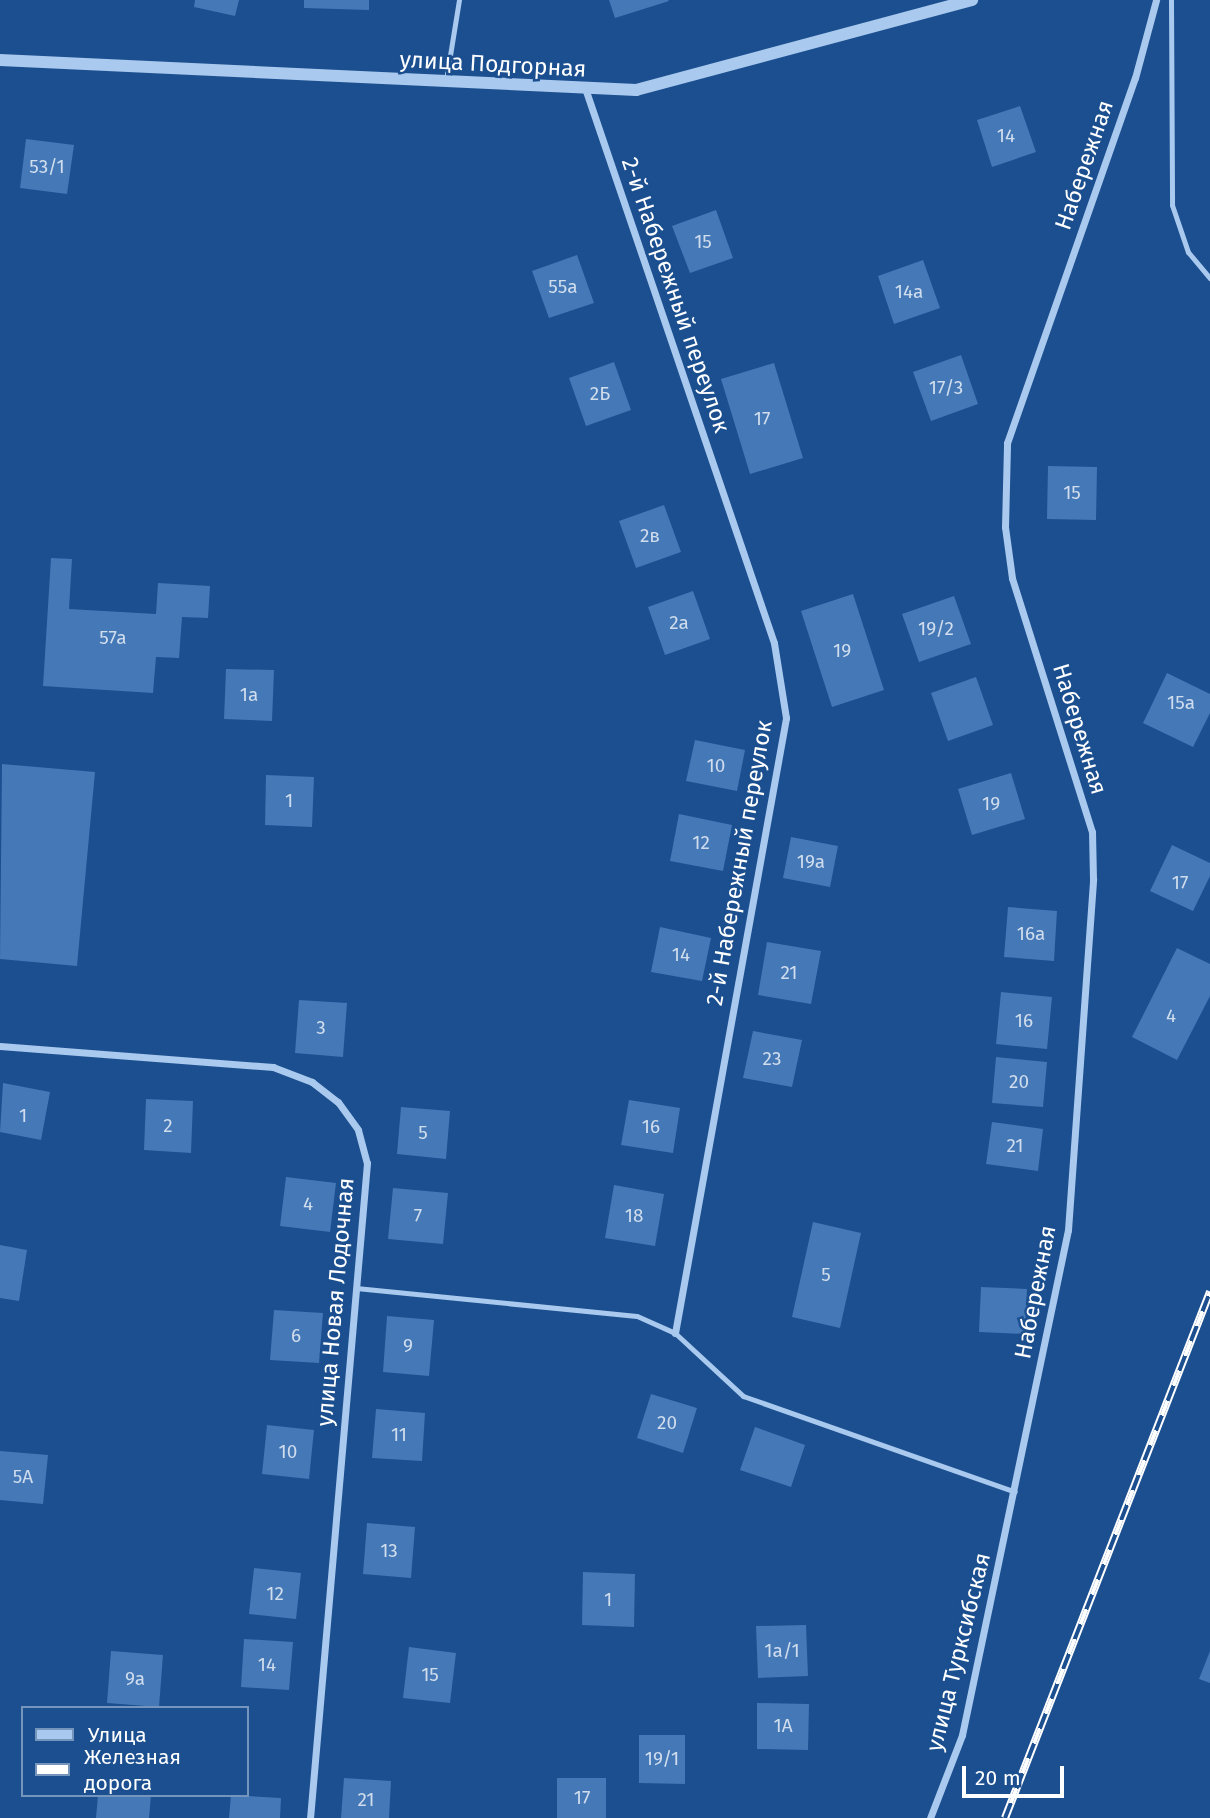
<!DOCTYPE html>
<meta charset="utf-8">
<style>
body{margin:0}
#map{position:relative;width:1210px;height:1818px;overflow:hidden;background:#1b4f8f;font-family:"Fira Sans",sans-serif}
div>[style]{position:absolute}
.building>*{inset:0;background:#4478b7}
.service>*{height:5px;margin:-2.5px;padding:0 2.5px;transform-origin:2.5px;border-radius:2.5px;background:#a9c9ee}
.minor>*{height:7px;margin:-3.5px;padding:0 3.5px;transform-origin:3.5px;border-radius:3.5px;background:#a9c9ee}
.tertiary>*{height:12px;margin:-6px;padding:0 6px;transform-origin:6px;border-radius:6px;background:#a9c9ee}
.rail>*{height:8px;margin-top:-4px;transform-origin:0;background:repeating-linear-gradient(90deg,#1b4f8f 0 16px,#fff 0 32px);box-sizing:border-box;border-block:2px solid #fff}
span{translate:-50% -50%;white-space:nowrap;text-align:center;line-height:1.15;-webkit-text-stroke:5px #1b4f8f;paint-order:stroke}
.number-label{font-size:19px;color:#d0dded}
.number-label span{-webkit-text-stroke-width:0}
.street-label{font-size:23px;color:#fff}
.legend{position:absolute;left:21px;top:1706px;width:228px;height:91px;box-sizing:border-box;background:#1b4f8f;border:2px solid #7695bc;margin:0;padding:9px 12px;list-style:none;font-size:21px;color:#fff}
.legend li{display:flex;align-items:center;gap:14px;height:35px}
.legend b{width:35px;border:2px solid #7695bc}
.scale{position:absolute;left:962px;top:1766px;width:102px;height:32px;box-sizing:border-box;border:4px solid #fff;border-top:0;padding-left:9px;font-size:21px;line-height:24px;white-space:nowrap;color:#fff;-webkit-text-stroke:5px #1b4f8f;paint-order:stroke}
</style>
<div id="map">
<div class="building">
<div style="clip-path:polygon(195px 0,239px 0,235px 16px,194px 7px)"></div>
<div style="clip-path:polygon(304px 0,369px 0,369px 10px,304px 8px)"></div>
<div style="clip-path:polygon(609px 0,668px 0,669px 1px,615px 18px)"></div>
<div style="clip-path:polygon(1020px 106px,1036px 152px,992px 167px,977px 120px)"></div>
<div style="clip-path:polygon(26px 139px,74px 145px,67px 194px,20px 188px)"></div>
<div style="clip-path:polygon(716px 210px,733px 258px,690px 273px,672px 226px)"></div>
<div style="clip-path:polygon(577px 255px,594px 303px,549px 318px,532px 271px)"></div>
<div style="clip-path:polygon(923px 260px,940px 308px,894px 324px,878px 276px)"></div>
<div style="clip-path:polygon(961px 355px,978px 404px,931px 421px,913px 372px)"></div>
<div style="clip-path:polygon(614px 362px,631px 410px,586px 426px,569px 378px)"></div>
<div style="clip-path:polygon(774px 363px,803px 458px,750px 474px,721px 379px)"></div>
<div style="clip-path:polygon(1048px 466px,1097px 467px,1096px 520px,1047px 519px)"></div>
<div style="clip-path:polygon(664px 505px,681px 552px,636px 568px,619px 521px)"></div>
<div style="clip-path:polygon(51px 558px,72px 559px,69px 609px,156px 614px,158px 583px,210px 586px,208px 618px,182px 617px,179px 658px,156px 657px,153px 693px,43px 686px)"></div>
<div style="clip-path:polygon(693px 591px,710px 639px,665px 655px,648px 607px)"></div>
<div style="clip-path:polygon(853px 594px,884px 690px,832px 707px,801px 611px)"></div>
<div style="clip-path:polygon(954px 596px,971px 644px,919px 662px,902px 614px)"></div>
<div style="clip-path:polygon(226px 669px,274px 670px,272px 721px,224px 719px)"></div>
<div style="clip-path:polygon(1167px 673px,1210px 694px,1210px 713px,1193px 747px,1143px 723px)"></div>
<div style="clip-path:polygon(976px 677px,993px 725px,948px 741px,931px 693px)"></div>
<div style="clip-path:polygon(695px 740px,745px 750px,737px 791px,686px 781px)"></div>
<div style="clip-path:polygon(2px 764px,95px 772px,77px 966px,0 959px)"></div>
<div style="clip-path:polygon(1011px 773px,1025px 819px,972px 835px,958px 789px)"></div>
<div style="clip-path:polygon(266px 775px,314px 777px,312px 827px,265px 825px)"></div>
<div style="clip-path:polygon(679px 814px,732px 825px,723px 871px,670px 861px)"></div>
<div style="clip-path:polygon(791px 837px,838px 846px,830px 887px,783px 878px)"></div>
<div style="clip-path:polygon(1172px 845px,1210px 863px,1210px 876px,1193px 911px,1150px 891px)"></div>
<div style="clip-path:polygon(1008px 907px,1057px 911px,1054px 961px,1004px 957px)"></div>
<div style="clip-path:polygon(660px 927px,711px 938px,702px 981px,651px 972px)"></div>
<div style="clip-path:polygon(767px 942px,821px 951px,811px 1004px,758px 995px)"></div>
<div style="clip-path:polygon(1177px 948px,1210px 964px,1210px 996px,1177px 1060px,1132px 1037px)"></div>
<div style="clip-path:polygon(1001px 992px,1052px 997px,1047px 1049px,996px 1044px)"></div>
<div style="clip-path:polygon(299px 1000px,347px 1003px,343px 1057px,295px 1053px)"></div>
<div style="clip-path:polygon(753px 1031px,802px 1040px,792px 1087px,743px 1078px)"></div>
<div style="clip-path:polygon(996px 1057px,1047px 1062px,1043px 1107px,992px 1103px)"></div>
<div style="clip-path:polygon(3px 1083px,50px 1092px,41px 1140px,0 1132px)"></div>
<div style="clip-path:polygon(146px 1099px,193px 1101px,191px 1153px,144px 1150px)"></div>
<div style="clip-path:polygon(629px 1100px,680px 1108px,673px 1153px,621px 1145px)"></div>
<div style="clip-path:polygon(401px 1107px,450px 1111px,446px 1159px,397px 1154px)"></div>
<div style="clip-path:polygon(992px 1122px,1043px 1129px,1038px 1171px,986px 1164px)"></div>
<div style="clip-path:polygon(286px 1177px,336px 1183px,330px 1232px,280px 1226px)"></div>
<div style="clip-path:polygon(614px 1185px,664px 1194px,655px 1246px,605px 1238px)"></div>
<div style="clip-path:polygon(393px 1188px,448px 1193px,443px 1244px,388px 1239px)"></div>
<div style="clip-path:polygon(813px 1222px,861px 1233px,840px 1328px,792px 1317px)"></div>
<div style="clip-path:polygon(0 1245px,27px 1250px,19px 1301px,0 1298px)"></div>
<div style="clip-path:polygon(981px 1287px,1027px 1289px,1025px 1334px,979px 1332px)"></div>
<div style="clip-path:polygon(274px 1310px,323px 1313px,319px 1363px,270px 1360px)"></div>
<div style="clip-path:polygon(387px 1316px,434px 1320px,429px 1376px,383px 1372px)"></div>
<div style="clip-path:polygon(651px 1394px,697px 1408px,683px 1453px,637px 1438px)"></div>
<div style="clip-path:polygon(376px 1409px,425px 1413px,422px 1461px,372px 1458px)"></div>
<div style="clip-path:polygon(267px 1425px,314px 1430px,309px 1479px,262px 1474px)"></div>
<div style="clip-path:polygon(755px 1427px,805px 1445px,791px 1487px,740px 1470px)"></div>
<div style="clip-path:polygon(0 1451px,48px 1455px,43px 1504px,0 1500px)"></div>
<div style="clip-path:polygon(367px 1523px,415px 1527px,411px 1578px,363px 1574px)"></div>
<div style="clip-path:polygon(254px 1568px,301px 1573px,296px 1619px,249px 1614px)"></div>
<div style="clip-path:polygon(583px 1572px,635px 1574px,634px 1627px,582px 1625px)"></div>
<div style="clip-path:polygon(806px 1625px,808px 1676px,758px 1678px,756px 1626px)"></div>
<div style="clip-path:polygon(244px 1639px,293px 1642px,289px 1690px,241px 1687px)"></div>
<div style="clip-path:polygon(409px 1647px,456px 1653px,450px 1703px,403px 1698px)"></div>
<div style="clip-path:polygon(111px 1651px,163px 1655px,159px 1707px,107px 1703px)"></div>
<div style="clip-path:polygon(1210px 1651px,1210px 1683px,1199px 1679px)"></div>
<div style="clip-path:polygon(757px 1703px,809px 1704px,808px 1750px,757px 1749px)"></div>
<div style="clip-path:polygon(639px 1735px,685px 1735px,685px 1784px,639px 1783px)"></div>
<div style="clip-path:polygon(344px 1778px,391px 1781px,389px 1818px,341px 1818px)"></div>
<div style="clip-path:polygon(557px 1778px,606px 1778px,606px 1818px,557px 1818px)"></div>
<div style="clip-path:polygon(98px 1795px,151px 1795px,149px 1818px,96px 1818px)"></div>
<div style="clip-path:polygon(231px 1795px,281px 1798px,280px 1818px,229px 1818px)"></div>
</div>
<div class="service">
<div style="left:1171px;top:0;width:205px;rotate:89.7deg"></div>
<div style="left:1172px;top:205px;width:50px;rotate:71.2deg"></div>
<div style="left:1188px;top:252px;width:34px;rotate:50deg"></div>
<div style="left:446px;top:80px;width:81px;rotate:-80.8deg"></div>
<div style="left:356px;top:1288px;width:282px;rotate:5.7deg"></div>
<div style="left:637px;top:1316px;width:42px;rotate:24.1deg"></div>
<div style="left:675px;top:1333px;width:93px;rotate:42.8deg"></div>
<div style="left:743px;top:1396px;width:288px;rotate:19.4deg"></div>
</div>
<div class="minor">
<div style="left:586px;top:91px;width:583px;rotate:71.19deg"></div>
<div style="left:774px;top:643px;width:76px;rotate:80.9deg"></div>
<div style="left:786px;top:718px;width:625px;rotate:100.23deg"></div>
<div style="left:0;top:1046px;width:274px;rotate:4.4deg"></div>
<div style="left:273px;top:1067px;width:42px;rotate:21deg"></div>
<div style="left:312px;top:1082px;width:33px;rotate:38deg"></div>
<div style="left:338px;top:1102px;width:34px;rotate:54deg"></div>
<div style="left:358px;top:1130px;width:34px;rotate:75deg"></div>
<div style="left:367px;top:1163px;width:657px;rotate:94.97deg"></div>
<div style="left:930px;top:1818px;width:89px;rotate:-68.9deg"></div>
<div style="left:962px;top:1735px;width:516px;rotate:-78.15deg"></div>
<div style="left:1068px;top:1230px;width:352px;rotate:-85.9deg"></div>
<div style="left:1093px;top:879px;width:47px;rotate:-91.2deg"></div>
<div style="left:1092px;top:832px;width:266px;rotate:-107.5deg"></div>
<div style="left:1012px;top:578px;width:51px;rotate:-97.8deg"></div>
<div style="left:1005px;top:527px;width:84px;rotate:-88.6deg"></div>
<div style="left:1007px;top:443px;width:387px;rotate:-70.7deg"></div>
<div style="left:1135px;top:78px;width:81px;rotate:-74.9deg"></div>
</div>
<div class="tertiary">
<div style="left:0;top:60px;width:637px;rotate:2.7deg"></div>
<div style="left:636px;top:90px;width:348px;rotate:-15deg"></div>
</div>
<div class="rail">
<div style="left:1005px;top:1818px;width:565px;rotate:-68.71deg"></div>
</div>
<div class="number-label">
<span style="left:1006px;top:136px">14</span>
<span style="left:47px;top:167px">53/1</span>
<span style="left:703px;top:242px">15</span>
<span style="left:563px;top:287px">55а</span>
<span style="left:909px;top:292px">14а</span>
<span style="left:946px;top:388px">17/3</span>
<span style="left:600px;top:394px">2Б</span>
<span style="left:762px;top:419px">17</span>
<span style="left:1072px;top:493px">15</span>
<span style="left:650px;top:536px">2в</span>
<span style="left:679px;top:623px">2а</span>
<span style="left:936px;top:629px">19/2</span>
<span style="left:113px;top:638px">57а</span>
<span style="left:842px;top:651px">19</span>
<span style="left:249px;top:695px">1а</span>
<span style="left:1181px;top:703px">15а</span>
<span style="left:716px;top:766px">10</span>
<span style="left:289px;top:801px">1</span>
<span style="left:991px;top:804px">19</span>
<span style="left:701px;top:843px">12</span>
<span style="left:811px;top:862px">19а</span>
<span style="left:1180px;top:883px">17</span>
<span style="left:1031px;top:934px">16а</span>
<span style="left:681px;top:955px">14</span>
<span style="left:789px;top:973px">21</span>
<span style="left:1171px;top:1016px">4</span>
<span style="left:1024px;top:1021px">16</span>
<span style="left:321px;top:1028px">3</span>
<span style="left:772px;top:1059px">23</span>
<span style="left:1019px;top:1082px">20</span>
<span style="left:23px;top:1116px">1</span>
<span style="left:168px;top:1126px">2</span>
<span style="left:651px;top:1127px">16</span>
<span style="left:423px;top:1133px">5</span>
<span style="left:1015px;top:1146px">21</span>
<span style="left:308px;top:1204px">4</span>
<span style="left:418px;top:1216px">7</span>
<span style="left:634px;top:1216px">18</span>
<span style="left:826px;top:1275px">5</span>
<span style="left:296px;top:1336px">6</span>
<span style="left:408px;top:1346px">9</span>
<span style="left:667px;top:1423px">20</span>
<span style="left:399px;top:1435px">11</span>
<span style="left:288px;top:1452px">10</span>
<span style="left:23px;top:1477px">5А</span>
<span style="left:389px;top:1551px">13</span>
<span style="left:275px;top:1594px">12</span>
<span style="left:608px;top:1600px">1</span>
<span style="left:782px;top:1651px">1а/1</span>
<span style="left:267px;top:1665px">14</span>
<span style="left:430px;top:1675px">15</span>
<span style="left:135px;top:1679px">9а</span>
<span style="left:783px;top:1726px">1А</span>
<span style="left:662px;top:1759px">19/1</span>
<span style="left:582px;top:1798px">17</span>
<span style="left:366px;top:1800px">21</span>
</div>
<div class="street-label">
<span style="left:493px;top:64px;rotate:3deg">улица Подгорная</span>
<span style="left:1084px;top:165px;rotate:-71deg">Набережная</span>
<span style="left:676px;top:295px;rotate:71deg">2-й Набережный переулок</span>
<span style="left:1080px;top:729px;rotate:73deg">Набережная</span>
<span style="left:739px;top:863px;rotate:-80deg">2-й Набережный переулок</span>
<span style="left:1035px;top:1292px;rotate:-79deg">Набережная</span>
<span style="left:335px;top:1302px;rotate:-85deg">улица Новая Лодочная</span>
<span style="left:958px;top:1652px;rotate:-76deg">улица Турксибская</span>
</div>
<ul class="legend">
<li><b style="height:9px;background:#a9c9ee"></b>Улица</li>
<li><b style="height:9px;background:#fff"></b>Железная дорога</li>
</ul>
<div class="scale">20 m</div>
</div>
